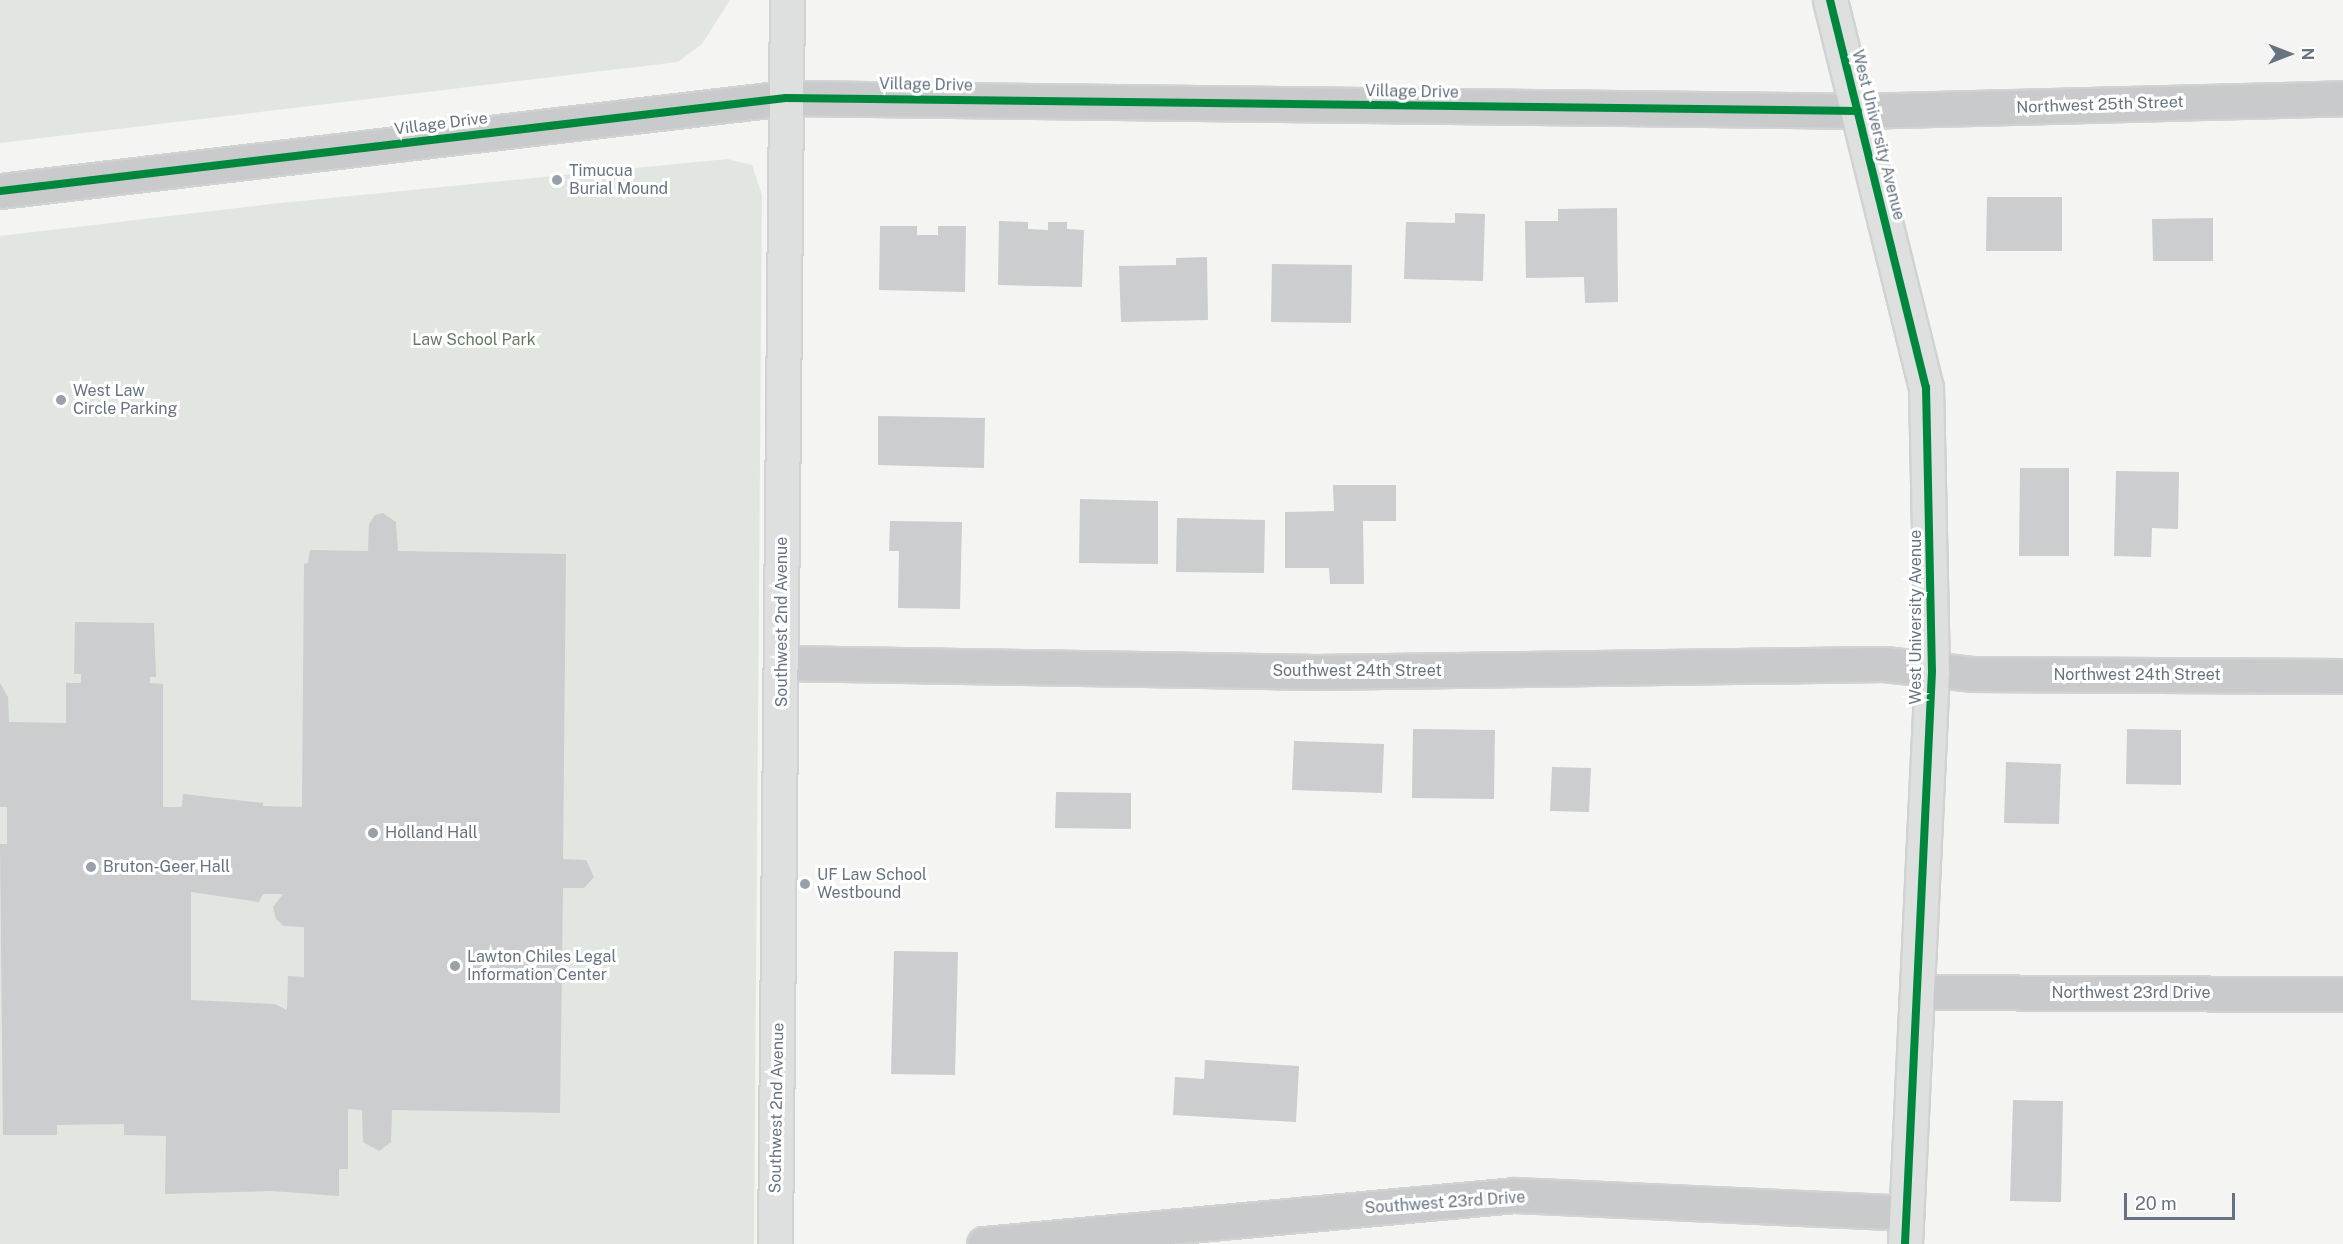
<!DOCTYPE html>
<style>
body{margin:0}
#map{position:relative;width:2343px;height:1244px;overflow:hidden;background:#f4f4f3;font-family:"Public Sans",sans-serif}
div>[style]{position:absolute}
.green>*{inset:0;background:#e2e6e1}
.building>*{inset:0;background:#cbcdce}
.roads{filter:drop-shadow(2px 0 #d1d2d2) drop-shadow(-2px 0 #d1d2d2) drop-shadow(0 2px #d1d2d2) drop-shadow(0 -2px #d1d2d2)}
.minor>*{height:33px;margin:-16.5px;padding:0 16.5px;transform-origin:16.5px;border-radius:16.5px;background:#c9cacb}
.major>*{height:33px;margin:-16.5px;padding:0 16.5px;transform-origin:16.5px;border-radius:16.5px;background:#dedfdf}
.cycleway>*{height:8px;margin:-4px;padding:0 4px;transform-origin:4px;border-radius:4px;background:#00873e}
.dots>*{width:16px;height:16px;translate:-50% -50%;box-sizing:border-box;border:3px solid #fff;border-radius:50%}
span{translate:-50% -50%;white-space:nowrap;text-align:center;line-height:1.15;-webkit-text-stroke:6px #fff;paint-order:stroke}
.street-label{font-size:16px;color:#667482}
.poi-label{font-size:16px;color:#667482}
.left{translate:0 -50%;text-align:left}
.park-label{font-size:16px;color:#687965}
.north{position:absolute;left:2259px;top:24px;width:60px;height:60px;-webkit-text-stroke:4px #fff;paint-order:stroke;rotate:90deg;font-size:16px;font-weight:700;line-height:24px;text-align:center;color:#667482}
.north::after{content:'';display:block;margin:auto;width:21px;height:27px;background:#667482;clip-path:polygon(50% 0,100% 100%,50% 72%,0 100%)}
.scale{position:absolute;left:2124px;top:1193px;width:111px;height:27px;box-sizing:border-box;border:3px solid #667482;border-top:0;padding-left:8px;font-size:18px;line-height:21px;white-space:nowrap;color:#667482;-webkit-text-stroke:4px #fff;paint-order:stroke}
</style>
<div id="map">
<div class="green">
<div style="clip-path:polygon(0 0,730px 0,702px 44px,678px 62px,0 143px)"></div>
<div style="clip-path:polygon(727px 159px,752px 165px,762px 195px,754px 1244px,0 1244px,0 236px,270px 204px)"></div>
</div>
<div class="building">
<div style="clip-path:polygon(1987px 197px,2062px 197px,2062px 251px,1986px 251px)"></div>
<div style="clip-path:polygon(1617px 208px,1618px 302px,1585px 303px,1584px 277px,1526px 278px,1525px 221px,1558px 221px,1558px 209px)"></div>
<div style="clip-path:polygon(1455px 213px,1485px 214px,1483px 281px,1404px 279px,1406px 222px,1455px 223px)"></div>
<div style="clip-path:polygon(2213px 218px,2213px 261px,2153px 261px,2152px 219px)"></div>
<div style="clip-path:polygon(999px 221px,1028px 222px,1028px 229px,1048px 230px,1048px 222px,1067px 222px,1067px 229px,1084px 230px,1082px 287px,998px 285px)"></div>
<div style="clip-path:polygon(880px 226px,917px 226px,917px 235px,938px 235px,938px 226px,966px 226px,965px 292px,879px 290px)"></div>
<div style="clip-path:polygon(1207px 257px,1208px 320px,1121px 322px,1119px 266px,1176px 265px,1176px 258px)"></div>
<div style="clip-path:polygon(1272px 264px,1352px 265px,1351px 323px,1271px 322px)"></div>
<div style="clip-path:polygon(878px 416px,985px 418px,984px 468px,878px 465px)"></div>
<div style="clip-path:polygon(2020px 468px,2069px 468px,2069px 556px,2019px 556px)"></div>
<div style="clip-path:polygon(2116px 471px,2179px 472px,2178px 529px,2152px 528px,2151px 557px,2114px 556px)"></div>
<div style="clip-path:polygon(1333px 485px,1396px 485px,1396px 521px,1363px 521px,1364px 584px,1330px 584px,1329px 568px,1285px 568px,1285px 512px,1334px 511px)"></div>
<div style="clip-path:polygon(1080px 499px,1158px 501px,1158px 564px,1079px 563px)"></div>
<div style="clip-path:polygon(evenodd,383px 513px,396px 522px,398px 551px,566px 554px,563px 859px,586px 860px,594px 877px,584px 888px,563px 888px,560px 1113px,392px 1110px,391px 1142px,379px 1151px,363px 1142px,362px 1110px,348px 1109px,348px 1169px,339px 1169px,339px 1196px,272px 1191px,165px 1194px,166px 1136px,124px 1135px,124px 1124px,57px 1125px,57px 1135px,3px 1135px,0 844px,7px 844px,7px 807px,0 807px,0 683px,8px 697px,9px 722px,66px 723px,66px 683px,81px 683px,81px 674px,74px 674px,75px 622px,154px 623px,156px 677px,150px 677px,150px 683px,163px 684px,163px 807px,182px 807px,183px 794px,263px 803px,263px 806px,302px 807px,304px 564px,308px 563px,310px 550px,368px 551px,369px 524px,375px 515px,383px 513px,191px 892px,259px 902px,263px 894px,283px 894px,273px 907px,276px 919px,284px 926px,304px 927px,304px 977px,288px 976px,287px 1010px,275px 1004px,191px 1000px,191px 892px)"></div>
<div style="clip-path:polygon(1177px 518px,1265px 520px,1264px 573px,1176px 572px)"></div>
<div style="clip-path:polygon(890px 521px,962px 522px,960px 609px,898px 608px,899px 551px,889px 551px)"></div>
<div style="clip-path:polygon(1413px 729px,1495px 730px,1494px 799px,1412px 798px)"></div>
<div style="clip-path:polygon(2127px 729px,2181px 730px,2181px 785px,2126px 784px)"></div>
<div style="clip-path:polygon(1294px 741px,1384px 744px,1382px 793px,1292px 790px)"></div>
<div style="clip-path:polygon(2006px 762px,2061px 764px,2059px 824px,2004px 823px)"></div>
<div style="clip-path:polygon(1552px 767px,1591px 768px,1589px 812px,1550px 811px)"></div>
<div style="clip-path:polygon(1056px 792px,1131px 793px,1131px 829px,1055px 828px)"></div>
<div style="clip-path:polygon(894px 951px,958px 952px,955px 1075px,891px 1074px)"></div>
<div style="clip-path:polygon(1205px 1060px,1299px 1066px,1296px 1122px,1173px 1115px,1175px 1077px,1204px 1079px)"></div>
<div style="clip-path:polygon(2013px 1100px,2063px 1101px,2061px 1202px,2010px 1201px)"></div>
</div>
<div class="roads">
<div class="minor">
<div style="left:0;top:191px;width:791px;rotate:-6.75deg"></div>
<div style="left:786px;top:98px;width:1072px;rotate:0.69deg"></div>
<div style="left:1858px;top:111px;width:485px;rotate:-1.5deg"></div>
<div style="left:782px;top:663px;width:534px;rotate:0.97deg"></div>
<div style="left:1316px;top:672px;width:568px;rotate:-0.81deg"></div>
<div style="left:1884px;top:664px;width:90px;rotate:6.4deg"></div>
<div style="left:1973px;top:674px;width:370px;rotate:0.3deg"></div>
<div style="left:1920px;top:992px;width:423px;rotate:0.3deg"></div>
<div style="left:984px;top:1244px;width:533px;rotate:-5.27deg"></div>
<div style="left:1515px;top:1195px;width:392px;rotate:2.6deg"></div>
</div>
<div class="major">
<div style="left:1830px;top:0;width:399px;rotate:76.1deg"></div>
<div style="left:1926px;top:387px;width:284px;rotate:88.8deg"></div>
<div style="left:1932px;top:671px;width:574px;rotate:92.7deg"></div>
<div style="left:775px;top:1244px;width:1244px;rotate:-89.45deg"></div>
</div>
</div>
<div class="cycleway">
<div style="left:1830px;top:0;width:399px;rotate:76.1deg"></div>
<div style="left:1926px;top:387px;width:284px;rotate:88.8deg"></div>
<div style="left:1932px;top:671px;width:574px;rotate:92.7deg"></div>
<div style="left:0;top:191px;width:791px;rotate:-6.75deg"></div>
<div style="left:786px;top:98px;width:1072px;rotate:0.69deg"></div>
</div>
<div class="dots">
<div style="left:557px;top:180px;background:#98a1aa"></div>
<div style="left:61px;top:400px;background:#98a1aa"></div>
<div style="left:373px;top:833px;background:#98a1aa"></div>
<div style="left:91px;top:867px;background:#98a1aa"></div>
<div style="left:805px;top:884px;background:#98a1aa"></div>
<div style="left:455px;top:966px;background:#98a1aa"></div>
</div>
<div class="street-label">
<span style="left:926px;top:85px;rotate:1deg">Village Drive</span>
<span style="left:1412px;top:92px;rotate:1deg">Village Drive</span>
<span style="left:2100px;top:105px;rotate:-2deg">Northwest 25th Street</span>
<span style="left:441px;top:124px;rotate:-7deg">Village Drive</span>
<span style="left:1878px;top:135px;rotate:76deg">West University Avenue</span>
<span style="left:1916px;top:617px;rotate:-90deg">West University Avenue</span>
<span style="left:782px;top:622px;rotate:-90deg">Southwest 2nd Avenue</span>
<span style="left:1357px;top:671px">Southwest 24th Street</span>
<span style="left:2137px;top:675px">Northwest 24th Street</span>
<span style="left:2131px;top:993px">Northwest 23rd Drive</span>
<span style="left:777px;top:1108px;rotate:-89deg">Southwest 2nd Avenue</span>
<span style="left:1445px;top:1203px;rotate:-4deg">Southwest 23rd Drive</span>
</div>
<div class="poi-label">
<span class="left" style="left:569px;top:180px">Timucua<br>Burial Mound</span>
<span class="left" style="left:73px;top:400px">West Law<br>Circle Parking</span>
<span class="left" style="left:385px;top:833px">Holland Hall</span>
<span class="left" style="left:103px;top:867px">Bruton-Geer Hall</span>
<span class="left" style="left:817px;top:884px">UF Law School<br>Westbound</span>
<span class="left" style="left:467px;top:966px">Lawton Chiles Legal<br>Information Center</span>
</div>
<div class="park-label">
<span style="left:474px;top:340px">Law School Park</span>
</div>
<div class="north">N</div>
<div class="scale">20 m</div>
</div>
